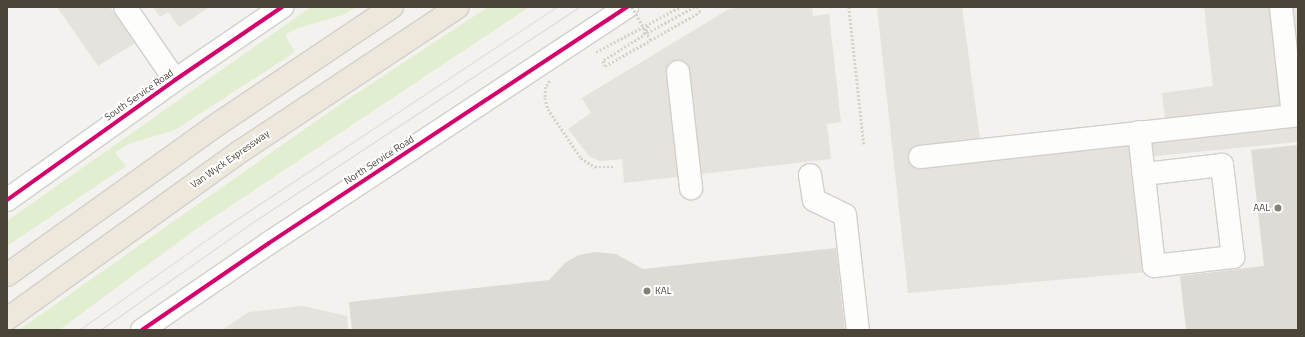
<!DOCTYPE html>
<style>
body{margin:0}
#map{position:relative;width:1305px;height:337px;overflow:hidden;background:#f4f2ee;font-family:"Titillium Web",sans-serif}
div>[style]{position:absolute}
.green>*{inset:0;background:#e1eecf}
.parking>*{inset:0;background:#e6e3df}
.building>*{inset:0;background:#dedbd6}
.path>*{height:2.5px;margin-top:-1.25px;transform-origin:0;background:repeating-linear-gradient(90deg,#d3d2cc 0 2px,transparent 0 4px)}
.roads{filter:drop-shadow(1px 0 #d2d0cb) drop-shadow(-1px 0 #d2d0cb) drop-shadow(0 1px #d2d0cb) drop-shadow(0 -1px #d2d0cb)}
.minor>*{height:22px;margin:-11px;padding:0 11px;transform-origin:11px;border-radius:11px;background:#fdfdfc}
.highway>*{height:22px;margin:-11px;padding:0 11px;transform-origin:11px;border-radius:11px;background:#ede8db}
.tram>*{height:1px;margin:-0.5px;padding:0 0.5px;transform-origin:0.5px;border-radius:0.5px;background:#dbdbda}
.path-bridge>*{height:2.5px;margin-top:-1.25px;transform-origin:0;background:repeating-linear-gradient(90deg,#d3d2cc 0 2px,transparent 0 4px)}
.cycleway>*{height:4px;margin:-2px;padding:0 2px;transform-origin:2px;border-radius:2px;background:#d6006c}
.dots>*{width:11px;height:11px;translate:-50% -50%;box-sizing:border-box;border:2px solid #fff;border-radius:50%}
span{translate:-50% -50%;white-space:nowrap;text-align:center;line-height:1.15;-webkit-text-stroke:4px #fff;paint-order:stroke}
.street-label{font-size:10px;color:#4b4439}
.poi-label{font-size:10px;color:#4b4439}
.right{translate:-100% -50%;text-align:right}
.left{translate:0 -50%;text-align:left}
.frame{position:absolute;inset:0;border:8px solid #4b4439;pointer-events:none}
</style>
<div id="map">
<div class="green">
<div style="clip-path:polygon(311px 7px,357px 7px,343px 15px,298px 28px,285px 35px,295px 52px,175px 130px,128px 144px,115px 153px,126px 166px,7px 246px,7px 221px)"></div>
<div style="clip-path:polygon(488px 7px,529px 7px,199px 227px,59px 330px,19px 330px,342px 103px)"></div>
</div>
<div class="parking">
<div style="clip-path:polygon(57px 7px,110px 7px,135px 43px,98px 66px)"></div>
<div style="clip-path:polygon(153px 7px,210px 7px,179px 27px,168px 12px,160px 17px)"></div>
<div style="clip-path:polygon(744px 7px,812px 7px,813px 16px,829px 14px,841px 122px,827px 124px,831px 159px,624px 183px,622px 159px,600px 161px,590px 157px,568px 129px,591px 113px,582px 98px,729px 9px)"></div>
<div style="clip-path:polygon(877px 7px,962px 7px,980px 139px,1165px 119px,1162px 93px,1213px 86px,1204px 7px,1298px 7px,1298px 142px,1136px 158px,1148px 272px,908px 293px)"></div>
<div style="clip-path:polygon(303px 306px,347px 316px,348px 330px,222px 330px,249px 312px)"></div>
</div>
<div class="building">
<div style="clip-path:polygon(1298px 145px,1298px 330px,1186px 330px,1180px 276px,1264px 266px,1251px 150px)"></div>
<div style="clip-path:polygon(836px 248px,845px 330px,352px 330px,349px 302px,549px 280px,566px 262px,579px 255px,595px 252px,616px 254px,643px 269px)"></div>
</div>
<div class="path">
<div style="left:849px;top:7px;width:139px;rotate:83.8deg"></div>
<div style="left:649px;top:26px;width:12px;rotate:121deg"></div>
<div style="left:643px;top:36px;width:47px;rotate:148deg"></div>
<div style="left:603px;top:61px;width:5px;rotate:68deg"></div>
<div style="left:605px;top:66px;width:109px;rotate:-29.6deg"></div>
<div style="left:700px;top:12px;width:6px;rotate:-121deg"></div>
<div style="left:647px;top:33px;width:54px;rotate:-29deg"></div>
<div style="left:596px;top:52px;width:95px;rotate:-28.2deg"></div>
<div style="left:550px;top:81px;width:7px;rotate:124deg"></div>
<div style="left:546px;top:87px;width:11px;rotate:95deg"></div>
<div style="left:545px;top:98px;width:11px;rotate:75deg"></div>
<div style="left:548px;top:109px;width:59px;rotate:56deg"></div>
<div style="left:581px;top:158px;width:17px;rotate:33deg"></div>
<div style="left:595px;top:167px;width:20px"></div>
</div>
<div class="roads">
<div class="minor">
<div style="left:125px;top:7px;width:88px;rotate:55.6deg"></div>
<div style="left:1281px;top:7px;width:109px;rotate:83.7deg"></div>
<div style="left:678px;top:72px;width:117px;rotate:83.6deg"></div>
<div style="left:1139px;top:132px;width:135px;rotate:83.6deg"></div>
<div style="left:1154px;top:266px;width:80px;rotate:-6.5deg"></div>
<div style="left:1233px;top:257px;width:93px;rotate:-96.8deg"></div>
<div style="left:1222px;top:165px;width:79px;rotate:173.4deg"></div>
<div style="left:920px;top:157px;width:380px;rotate:-6.3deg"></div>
<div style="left:810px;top:175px;width:25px;rotate:81deg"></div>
<div style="left:814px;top:200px;width:34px;rotate:26deg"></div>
<div style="left:845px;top:215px;width:116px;rotate:83.6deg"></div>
<div style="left:7px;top:200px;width:206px;rotate:-35.5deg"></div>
<div style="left:175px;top:80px;width:130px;rotate:-34.3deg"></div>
<div style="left:142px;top:330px;width:154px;rotate:-34.4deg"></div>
<div style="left:269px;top:243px;width:429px;rotate:-33.4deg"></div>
</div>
<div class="highway">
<div style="left:7px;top:275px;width:252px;rotate:-35.6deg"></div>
<div style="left:212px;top:128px;width:217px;rotate:-33.9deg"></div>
<div style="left:7px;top:319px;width:288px;rotate:-35.7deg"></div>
<div style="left:241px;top:151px;width:260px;rotate:-33.6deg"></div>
</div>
</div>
<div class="tram">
<div style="left:79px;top:330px;width:171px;rotate:-35.3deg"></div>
<div style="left:219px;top:231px;width:405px;rotate:-33.6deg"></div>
<div style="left:100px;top:330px;width:187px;rotate:-35.2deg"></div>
<div style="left:253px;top:222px;width:391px;rotate:-33.4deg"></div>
</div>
<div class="path-bridge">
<div style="left:632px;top:7px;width:39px;rotate:60deg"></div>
</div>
<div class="cycleway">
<div style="left:7px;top:200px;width:206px;rotate:-35.5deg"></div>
<div style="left:175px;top:80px;width:130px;rotate:-34.3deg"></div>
<div style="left:142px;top:330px;width:154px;rotate:-34.4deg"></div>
<div style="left:269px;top:243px;width:429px;rotate:-33.4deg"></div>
</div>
<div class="dots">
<div style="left:1278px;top:208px;background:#868178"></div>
<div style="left:647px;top:291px;background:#868178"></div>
</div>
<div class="street-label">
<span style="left:139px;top:95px;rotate:-35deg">South Service Road</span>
<span style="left:230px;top:159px;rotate:-35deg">Van Wyck Expressway</span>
<span style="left:379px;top:160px;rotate:-33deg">North Service Road</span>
</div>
<div class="poi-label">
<span class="right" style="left:1270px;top:208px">AAL</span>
<span class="left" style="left:655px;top:291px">KAL</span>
</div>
<div class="frame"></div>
</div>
